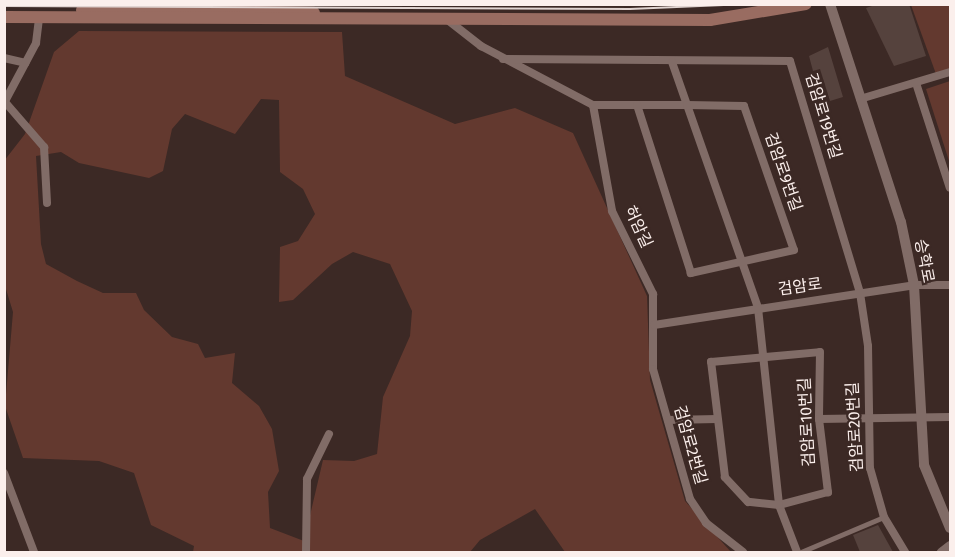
<!DOCTYPE html>
<meta charset="utf-8">
<style>
body{margin:0}
#map{position:relative;width:955px;height:557px;overflow:hidden;background:#3c2925;font-family:"Fira Sans","Noto Sans KR",sans-serif}
div>[style]{position:absolute}
.green>*{inset:0;background:#63392f}
.building>*{inset:0;background:#55423d}
.service>*{height:4.5px;margin:-2.25px;padding:0 2.25px;transform-origin:2.25px;border-radius:2.25px;background:#816c67}
.minor>*{height:8px;margin:-4px;padding:0 4px;transform-origin:4px;border-radius:4px;background:#816c67}
.tertiary>*{height:10px;margin:-5px;padding:0 5px;transform-origin:5px;border-radius:5px;background:#816c67}
.secondary>*{height:12px;margin:-6px;padding:0 6px;transform-origin:6px;border-radius:6px;background:#996c61}
.tram>*{height:1.5px;margin:-0.75px;padding:0 0.75px;transform-origin:0.75px;border-radius:0.75px;background:#e1d4d1}
span{translate:-50% -50%;white-space:nowrap;text-align:center;line-height:1.15;-webkit-text-stroke:4.5px #3c2925;paint-order:stroke}
.street-label{font-size:16px;color:#fbefec}
.frame{position:absolute;inset:0;border:6px solid #fbefec;pointer-events:none}
</style>
<div id="map">
<div class="green">
<div style="clip-path:polygon(911px 5px,950px 5px,950px 70px,936px 74px)"></div>
<div style="clip-path:polygon(evenodd,79px 31px,342px 32px,345px 76px,455px 124px,515px 108px,573px 133px,647px 296px,650px 380px,685px 501px,731px 552px,565px 552px,535px 509px,480px 540px,470px 552px,193px 552px,194px 546px,151px 525px,134px 473px,99px 461px,23px 458px,5px 406px,13px 312px,5px 286px,4px 161px,25px 134px,54px 52px,79px 31px,261px 99px,279px 100px,280px 172px,303px 189px,315px 214px,298px 241px,280px 247px,279px 302px,293px 300px,332px 264px,353px 252px,390px 264px,412px 311px,410px 336px,383px 397px,377px 454px,354px 461px,323px 460px,304px 541px,270px 528px,268px 492px,279px 471px,272px 429px,259px 406px,232px 383px,235px 353px,205px 358px,198px 344px,172px 337px,144px 310px,136px 293px,103px 293px,77px 281px,46px 264px,41px 244px,36px 156px,61px 152px,79px 163px,149px 178px,163px 171px,172px 129px,185px 114px,235px 134px,261px 99px)"></div>
<div style="clip-path:polygon(950px 81px,950px 164px,926px 89px)"></div>
</div>
<div class="building">
<div style="clip-path:polygon(878px 4px,909px 4px,926px 56px,894px 66px,866px 8px)"></div>
<div style="clip-path:polygon(828px 47px,843px 97px,830px 101px,820px 69px,813px 71px,809px 56px)"></div>
<div style="clip-path:polygon(878px 525px,893px 552px,860px 552px,853px 535px)"></div>
</div>
<div class="service">
<div style="left:801px;top:552px;width:90px;rotate:-22.9deg"></div>
</div>
<div class="minor">
<div style="left:449px;top:21px;width:41px;rotate:38deg"></div>
<div style="left:481px;top:46px;width:127px;rotate:27.8deg"></div>
<div style="left:593px;top:105px;width:108px;rotate:79.8deg"></div>
<div style="left:612px;top:211px;width:93px;rotate:63.7deg"></div>
<div style="left:653px;top:294px;width:75px;rotate:90deg"></div>
<div style="left:653px;top:369px;width:135px;rotate:74.1deg"></div>
<div style="left:690px;top:499px;width:29px;rotate:56deg"></div>
<div style="left:706px;top:523px;width:47px;rotate:38.1deg"></div>
<div style="left:4px;top:58px;width:22px;rotate:13deg"></div>
<div style="left:503px;top:59px;width:287px;rotate:0.4deg"></div>
<div style="left:790px;top:61px;width:242px;rotate:73.2deg"></div>
<div style="left:860px;top:293px;width:54px;rotate:81.4deg"></div>
<div style="left:868px;top:346px;width:122px;rotate:89.1deg"></div>
<div style="left:870px;top:468px;width:51px;rotate:74.1deg"></div>
<div style="left:884px;top:517px;width:41px;rotate:59deg"></div>
<div style="left:672px;top:62px;width:261px;rotate:70.7deg"></div>
<div style="left:758px;top:308px;width:198px;rotate:83.9deg"></div>
<div style="left:779px;top:505px;width:50px;rotate:69deg"></div>
<div style="left:916px;top:83px;width:110px;rotate:72.1deg"></div>
<div style="left:860px;top:99px;width:94px;rotate:-16.7deg"></div>
<div style="left:5px;top:102px;width:60px;rotate:49.1deg"></div>
<div style="left:44px;top:147px;width:56px;rotate:86.9deg"></div>
<div style="left:4px;top:103px;width:68px;rotate:-61.9deg"></div>
<div style="left:36px;top:43px;width:25px;rotate:-83deg"></div>
<div style="left:593px;top:105px;width:94px"></div>
<div style="left:687px;top:105px;width:57px;rotate:1deg"></div>
<div style="left:744px;top:106px;width:152px;rotate:70.9deg"></div>
<div style="left:794px;top:250px;width:106px;rotate:167.4deg"></div>
<div style="left:691px;top:273px;width:176px;rotate:-107.8deg"></div>
<div style="left:654px;top:325px;width:263px;rotate:-8.7deg"></div>
<div style="left:914px;top:285px;width:36px"></div>
<div style="left:820px;top:352px;width:67px;rotate:90.9deg"></div>
<div style="left:819px;top:419px;width:74px;rotate:83deg"></div>
<div style="left:828px;top:492px;width:51px;rotate:165.1deg"></div>
<div style="left:779px;top:505px;width:31px;rotate:-174deg"></div>
<div style="left:748px;top:502px;width:34px;rotate:-133deg"></div>
<div style="left:725px;top:477px;width:116px;rotate:-96.9deg"></div>
<div style="left:711px;top:362px;width:109px;rotate:-5.2deg"></div>
<div style="left:819px;top:419px;width:131px;rotate:-0.9deg"></div>
<div style="left:668px;top:420px;width:49px;rotate:-1.2deg"></div>
<div style="left:4px;top:473px;width:85px;rotate:69.2deg"></div>
<div style="left:306px;top:552px;width:73px;rotate:-89.2deg"></div>
<div style="left:307px;top:479px;width:50px;rotate:-63.9deg"></div>
<div style="left:941px;top:552px;width:11px;rotate:-38deg"></div>
</div>
<div class="tertiary">
<div style="left:830px;top:4px;width:229px;rotate:72deg"></div>
<div style="left:901px;top:222px;width:64px;rotate:78.3deg"></div>
<div style="left:914px;top:285px;width:180px;rotate:86.8deg"></div>
<div style="left:924px;top:465px;width:68px;rotate:67.6deg"></div>
</div>
<div class="secondary">
<div style="left:82px;top:10px;width:232px;rotate:0.7deg"></div>
<div style="left:4px;top:17px;width:706px;rotate:0.24deg"></div>
<div style="left:710px;top:20px;width:97px;rotate:-9.5deg"></div>
</div>
<div class="tram">
<div style="left:4px;top:6px;width:626px;rotate:0.27deg"></div>
<div style="left:630px;top:9px;width:117px;rotate:-2.4deg"></div>
</div>
<div class="street-label">
<span style="left:823px;top:116px;rotate:73deg">검암로19번길</span>
<span style="left:783px;top:172px;rotate:71deg">검암로9번길</span>
<span style="left:638px;top:227px;rotate:65deg">허암길</span>
<span style="left:924px;top:261px;rotate:79deg">승학로</span>
<span style="left:800px;top:287px;rotate:-8deg">검암로</span>
<span style="left:807px;top:422px;rotate:-93deg">검암로10번길</span>
<span style="left:855px;top:427px;rotate:-93deg">검암로20번길</span>
<span style="left:690px;top:445px;rotate:74deg">검암로2번길</span>
</div>
<div class="frame"></div>
</div>
